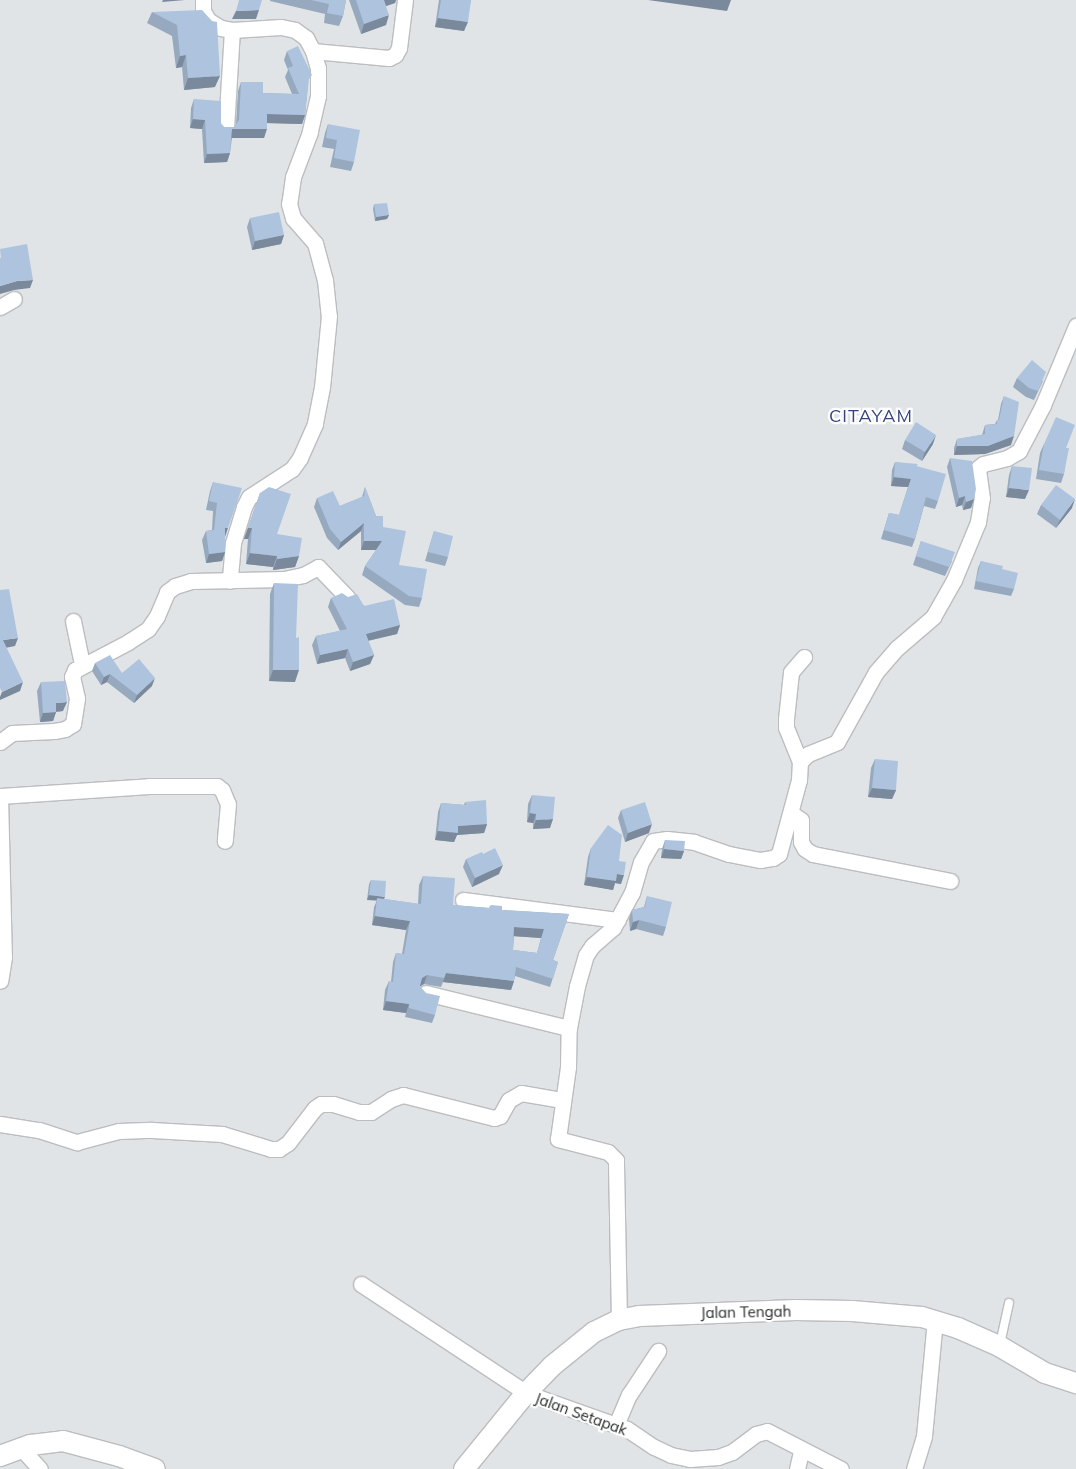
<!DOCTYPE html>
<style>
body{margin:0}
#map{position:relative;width:1076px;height:1469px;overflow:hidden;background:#e1e4e7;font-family:Mulish,sans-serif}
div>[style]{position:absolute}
.roads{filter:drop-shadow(1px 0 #bbbdbf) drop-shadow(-1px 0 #bbbdbf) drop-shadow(0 1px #bbbdbf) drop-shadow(0 -1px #bbbdbf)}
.lane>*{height:8px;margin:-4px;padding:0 4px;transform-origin:4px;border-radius:4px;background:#fff}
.street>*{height:15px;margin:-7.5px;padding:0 7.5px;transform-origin:7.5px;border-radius:7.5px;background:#fff}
.secondary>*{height:20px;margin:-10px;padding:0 10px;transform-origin:10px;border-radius:10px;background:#fff}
.wall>*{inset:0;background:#96a9bf}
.shaded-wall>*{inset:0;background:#7a899b}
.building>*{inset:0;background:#aec4de}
span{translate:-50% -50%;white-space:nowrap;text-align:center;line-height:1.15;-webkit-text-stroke:4.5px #fff;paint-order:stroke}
.street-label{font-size:15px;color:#28292a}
.quarter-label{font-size:18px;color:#384580;letter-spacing:1px}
</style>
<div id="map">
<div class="roads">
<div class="lane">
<div style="left:1000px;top:1344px;width:42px;rotate:-77.6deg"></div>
</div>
<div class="street">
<div style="left:203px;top:0;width:11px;rotate:90deg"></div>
<div style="left:203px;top:11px;width:10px;rotate:61deg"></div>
<div style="left:208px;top:20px;width:15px;rotate:32deg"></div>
<div style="left:221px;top:28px;width:11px;rotate:10deg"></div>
<div style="left:232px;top:30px;width:49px;rotate:-3.5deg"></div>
<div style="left:281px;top:27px;width:14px;rotate:12deg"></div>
<div style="left:295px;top:30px;width:14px;rotate:36deg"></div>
<div style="left:306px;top:38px;width:15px;rotate:62deg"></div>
<div style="left:313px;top:51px;width:18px;rotate:74deg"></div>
<div style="left:318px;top:68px;width:28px;rotate:90deg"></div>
<div style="left:318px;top:96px;width:37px;rotate:103deg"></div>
<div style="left:310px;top:132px;width:48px;rotate:110.7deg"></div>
<div style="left:293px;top:177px;width:27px;rotate:98deg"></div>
<div style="left:289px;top:204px;width:15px;rotate:74deg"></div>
<div style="left:293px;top:218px;width:33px;rotate:49deg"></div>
<div style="left:315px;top:243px;width:38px;rotate:75deg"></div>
<div style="left:325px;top:280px;width:36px;rotate:84deg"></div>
<div style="left:329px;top:316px;width:71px;rotate:95.6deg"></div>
<div style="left:322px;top:387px;width:38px;rotate:101deg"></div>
<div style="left:315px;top:424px;width:37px;rotate:114deg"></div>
<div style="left:300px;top:458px;width:14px;rotate:126deg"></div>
<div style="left:292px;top:469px;width:51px;rotate:146.9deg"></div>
<div style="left:249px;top:497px;width:11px;rotate:117deg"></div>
<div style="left:244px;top:507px;width:38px;rotate:107deg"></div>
<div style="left:233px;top:543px;width:38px;rotate:95deg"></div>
<div style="left:313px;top:51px;width:76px;rotate:5.3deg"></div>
<div style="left:389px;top:58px;width:7px;rotate:-27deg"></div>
<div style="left:395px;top:55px;width:8px;rotate:-60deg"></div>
<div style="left:399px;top:48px;width:48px;rotate:-82.9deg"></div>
<div style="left:226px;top:128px;width:98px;rotate:-86.5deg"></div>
<div style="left:0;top:307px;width:16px;rotate:-30deg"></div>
<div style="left:73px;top:621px;width:44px;rotate:78.2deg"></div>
<div style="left:0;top:742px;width:15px;rotate:-37deg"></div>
<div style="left:12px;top:733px;width:42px;rotate:-2.7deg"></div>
<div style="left:54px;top:731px;width:11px;rotate:-10deg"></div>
<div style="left:65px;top:729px;width:9px;rotate:-32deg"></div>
<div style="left:73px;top:724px;width:26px;rotate:-81deg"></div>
<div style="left:77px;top:698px;width:22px;rotate:-103deg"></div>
<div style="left:72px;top:677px;width:8px;rotate:-67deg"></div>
<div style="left:75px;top:670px;width:60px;rotate:-27.8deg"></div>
<div style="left:128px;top:642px;width:24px;rotate:-33deg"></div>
<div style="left:148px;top:629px;width:16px;rotate:-55deg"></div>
<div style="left:157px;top:616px;width:26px;rotate:-67deg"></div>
<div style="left:167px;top:592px;width:10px;rotate:-37deg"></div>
<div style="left:175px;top:586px;width:17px;rotate:-17deg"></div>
<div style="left:191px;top:581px;width:93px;rotate:-1.2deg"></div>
<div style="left:284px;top:579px;width:19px;rotate:-12deg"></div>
<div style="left:303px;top:575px;width:17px;rotate:-28deg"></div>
<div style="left:318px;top:567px;width:42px;rotate:46deg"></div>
<div style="left:800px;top:762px;width:37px;rotate:-112deg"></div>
<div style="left:786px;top:728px;width:9px;rotate:-90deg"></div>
<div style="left:786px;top:719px;width:47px;rotate:-83.9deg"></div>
<div style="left:791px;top:672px;width:20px;rotate:-49deg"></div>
<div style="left:0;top:796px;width:149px;rotate:-3.8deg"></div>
<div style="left:149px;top:786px;width:68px"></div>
<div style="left:217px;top:786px;width:6px;rotate:39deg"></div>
<div style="left:222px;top:790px;width:15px;rotate:67deg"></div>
<div style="left:228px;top:804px;width:37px;rotate:95deg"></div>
<div style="left:0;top:796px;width:161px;rotate:88.6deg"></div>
<div style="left:4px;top:957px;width:24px;rotate:99deg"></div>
<div style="left:791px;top:813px;width:12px;rotate:35deg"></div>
<div style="left:801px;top:820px;width:22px;rotate:90deg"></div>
<div style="left:801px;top:842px;width:8px;rotate:60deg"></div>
<div style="left:805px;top:849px;width:9px;rotate:32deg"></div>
<div style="left:813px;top:854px;width:140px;rotate:11.1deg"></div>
<div style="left:463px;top:900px;width:156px;rotate:7.4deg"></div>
<div style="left:426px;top:993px;width:147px;rotate:13.8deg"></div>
<div style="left:0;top:1124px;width:39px;rotate:9deg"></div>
<div style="left:39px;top:1130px;width:40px;rotate:18deg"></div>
<div style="left:77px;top:1142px;width:43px;rotate:-14.7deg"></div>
<div style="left:119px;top:1131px;width:33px;rotate:-2deg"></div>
<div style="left:152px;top:1130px;width:70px;rotate:3.3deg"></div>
<div style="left:222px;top:1134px;width:51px;rotate:17deg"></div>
<div style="left:271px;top:1149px;width:8px"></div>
<div style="left:279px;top:1149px;width:11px;rotate:-34deg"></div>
<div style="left:288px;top:1143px;width:44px;rotate:-52.4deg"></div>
<div style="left:315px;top:1108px;width:7px;rotate:-34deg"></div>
<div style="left:321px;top:1104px;width:12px"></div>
<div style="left:333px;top:1104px;width:27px;rotate:17deg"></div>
<div style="left:359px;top:1112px;width:12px"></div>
<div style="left:371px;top:1112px;width:24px;rotate:-33deg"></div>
<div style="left:391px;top:1099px;width:13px;rotate:-18deg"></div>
<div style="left:403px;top:1095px;width:94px;rotate:14.2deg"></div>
<div style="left:494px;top:1118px;width:6px;rotate:-18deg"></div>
<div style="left:500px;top:1116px;width:18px;rotate:-61deg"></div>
<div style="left:509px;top:1100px;width:14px;rotate:-30deg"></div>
<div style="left:521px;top:1093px;width:42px;rotate:9.7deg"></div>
<div style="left:361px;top:1284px;width:198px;rotate:33.4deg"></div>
<div style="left:526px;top:1393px;width:107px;rotate:19.6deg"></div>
<div style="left:627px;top:1429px;width:32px;rotate:34deg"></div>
<div style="left:654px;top:1447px;width:19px;rotate:25deg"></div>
<div style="left:671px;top:1455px;width:19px;rotate:12deg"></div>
<div style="left:690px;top:1459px;width:28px;rotate:-4deg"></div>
<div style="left:718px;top:1457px;width:15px;rotate:-20deg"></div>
<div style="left:732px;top:1452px;width:30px;rotate:-37deg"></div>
<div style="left:756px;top:1434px;width:11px;rotate:-15deg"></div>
<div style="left:767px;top:1431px;width:83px;rotate:27.2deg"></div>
<div style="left:619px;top:1320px;width:160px;rotate:-91.1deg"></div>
<div style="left:616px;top:1160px;width:11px;rotate:-135deg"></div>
<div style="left:608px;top:1152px;width:52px;rotate:-165.4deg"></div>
<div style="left:558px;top:1139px;width:73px;rotate:-82.1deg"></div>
<div style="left:568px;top:1067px;width:39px;rotate:-89deg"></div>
<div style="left:569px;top:1028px;width:43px;rotate:-79.2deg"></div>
<div style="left:577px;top:986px;width:32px;rotate:-74deg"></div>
<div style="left:586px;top:955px;width:11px;rotate:-56deg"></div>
<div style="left:592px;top:946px;width:28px;rotate:-41deg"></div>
<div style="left:613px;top:928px;width:40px;rotate:-62deg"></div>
<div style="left:632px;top:893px;width:32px;rotate:-74deg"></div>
<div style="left:641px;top:862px;width:24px;rotate:-60deg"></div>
<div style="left:653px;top:841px;width:14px;rotate:-8deg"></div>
<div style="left:667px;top:839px;width:27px;rotate:6deg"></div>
<div style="left:694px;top:842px;width:37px;rotate:19deg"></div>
<div style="left:729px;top:854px;width:32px;rotate:11deg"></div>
<div style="left:760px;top:860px;width:13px;rotate:-9deg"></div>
<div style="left:773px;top:858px;width:7px;rotate:-34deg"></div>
<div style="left:779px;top:854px;width:77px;rotate:-74.9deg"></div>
<div style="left:799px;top:780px;width:18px;rotate:-87deg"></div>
<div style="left:800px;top:762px;width:11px;rotate:-45deg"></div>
<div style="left:808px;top:754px;width:31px;rotate:-22deg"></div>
<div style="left:837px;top:742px;width:80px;rotate:-60.9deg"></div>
<div style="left:876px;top:672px;width:32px;rotate:-49deg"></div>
<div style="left:897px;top:648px;width:48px;rotate:-40.7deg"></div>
<div style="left:933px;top:617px;width:43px;rotate:-60.4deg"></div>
<div style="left:954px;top:580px;width:63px;rotate:-67.5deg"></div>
<div style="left:978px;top:522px;width:24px;rotate:-81deg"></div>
<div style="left:982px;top:498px;width:30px;rotate:-98deg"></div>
<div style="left:978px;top:468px;width:6px;rotate:-39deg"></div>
<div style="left:983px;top:464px;width:25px;rotate:-14deg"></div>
<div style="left:1007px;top:458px;width:14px;rotate:-30deg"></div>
<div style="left:1019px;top:451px;width:52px;rotate:-62.4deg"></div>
<div style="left:1043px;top:405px;width:86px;rotate:-67.3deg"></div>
<div style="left:616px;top:1425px;width:33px;rotate:-67deg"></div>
<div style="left:629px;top:1395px;width:53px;rotate:-56.6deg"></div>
<div style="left:21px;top:1448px;width:28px;rotate:48deg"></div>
<div style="left:797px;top:1469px;width:18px;rotate:-77deg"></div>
<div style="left:914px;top:1469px;width:34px;rotate:-73deg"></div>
<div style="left:924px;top:1436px;width:117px;rotate:-84.6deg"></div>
</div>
<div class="secondary">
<div style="left:0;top:1456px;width:33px;rotate:-20deg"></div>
<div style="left:31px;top:1445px;width:32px;rotate:-7deg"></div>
<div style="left:63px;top:1441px;width:58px;rotate:15deg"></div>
<div style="left:119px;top:1456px;width:38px;rotate:20deg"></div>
<div style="left:464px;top:1469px;width:98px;rotate:-50.8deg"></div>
<div style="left:526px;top:1393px;width:37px;rotate:-46deg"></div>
<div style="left:552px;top:1366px;width:54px;rotate:-39deg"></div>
<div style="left:594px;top:1332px;width:28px;rotate:-26deg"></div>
<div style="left:619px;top:1320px;width:20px;rotate:-11deg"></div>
<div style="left:639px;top:1316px;width:157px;rotate:-2.2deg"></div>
<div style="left:796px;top:1310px;width:56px;rotate:1deg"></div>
<div style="left:852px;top:1311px;width:70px;rotate:4.9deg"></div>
<div style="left:922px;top:1317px;width:38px;rotate:17deg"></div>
<div style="left:958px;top:1328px;width:45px;rotate:23.7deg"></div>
<div style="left:999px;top:1346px;width:53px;rotate:30.4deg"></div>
<div style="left:1045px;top:1373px;width:33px;rotate:18deg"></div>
</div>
</div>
<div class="wall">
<div style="clip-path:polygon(270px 0,346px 0,343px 16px,339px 26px,324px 23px,325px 14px,270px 1px)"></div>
<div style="clip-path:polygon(349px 0,396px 0,395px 3px,386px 6px,386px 25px,361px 34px)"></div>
<div style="clip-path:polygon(439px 0,471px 0,464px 31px,435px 27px)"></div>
<div style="clip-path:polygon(152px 12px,212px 21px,215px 87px,184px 90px,182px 67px,176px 68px,172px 36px,147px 23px)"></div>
<div style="clip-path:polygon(287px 51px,308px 84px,305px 115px,302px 124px,267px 123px,264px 138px,232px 138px,230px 153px,227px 162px,204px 163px,202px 129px,190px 128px,191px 108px,194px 99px,224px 127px,234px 127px,236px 124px,238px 91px,241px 82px,263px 93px,292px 94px,285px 77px,288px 70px,284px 60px)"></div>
<div style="clip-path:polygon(328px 124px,354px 162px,351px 171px,330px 167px,334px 149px,322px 147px,325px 133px)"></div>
<div style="clip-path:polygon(374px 204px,389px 215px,387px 219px,375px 221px,373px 209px)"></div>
<div style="clip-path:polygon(250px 218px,284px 235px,281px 244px,252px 250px,247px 227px)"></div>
<div style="clip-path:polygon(1017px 378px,1043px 381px,1034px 400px,1026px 397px,1013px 387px)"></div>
<div style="clip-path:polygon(1004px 396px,1011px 445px,985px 454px,954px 455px,954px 448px,957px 439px,982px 435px,985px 425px,995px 424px,997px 420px,998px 420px,1001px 404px)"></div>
<div style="clip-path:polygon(905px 440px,933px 444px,922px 461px,902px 449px)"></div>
<div style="clip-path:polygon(1044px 444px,1066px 448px,1064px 474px,1061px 483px,1036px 479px,1040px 453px)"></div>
<div style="clip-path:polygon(950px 458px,974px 499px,971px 508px,963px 510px,962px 505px,956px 507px,947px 467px)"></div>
<div style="clip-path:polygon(895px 462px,917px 466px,938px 501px,935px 509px,924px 506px,915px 539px,912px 547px,881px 539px,889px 513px,899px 515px,908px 487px,891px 486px,892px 470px)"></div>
<div style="clip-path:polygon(1012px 466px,1025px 499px,1006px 497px,1009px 475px)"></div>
<div style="clip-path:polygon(213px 482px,225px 537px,225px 552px,222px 561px,206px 563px,202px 540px,206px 531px,212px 530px,213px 511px,206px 510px,210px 491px)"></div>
<div style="clip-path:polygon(365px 487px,376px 516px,383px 527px,399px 565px,422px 598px,419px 607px,405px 605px,362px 575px,365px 566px,376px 550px,361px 550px,361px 531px,338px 550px,327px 538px,314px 507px,317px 498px,340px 506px,362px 497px)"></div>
<div style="clip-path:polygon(260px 493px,277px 534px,299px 556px,295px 567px,273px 570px,273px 567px,246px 564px,248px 539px,244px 539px)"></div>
<div style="clip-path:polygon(1041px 505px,1072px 508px,1056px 528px,1037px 514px)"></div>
<div style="clip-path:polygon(434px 531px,448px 557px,445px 566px,425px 561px)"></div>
<div style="clip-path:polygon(921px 541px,952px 561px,945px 576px,913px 565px)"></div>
<div style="clip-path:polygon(981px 561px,1002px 569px,1014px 589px,1011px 596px,974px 589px,978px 568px)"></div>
<div style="clip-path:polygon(274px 583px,295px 682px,269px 681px,270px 594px)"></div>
<div style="clip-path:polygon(348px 597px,400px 625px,397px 634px,368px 641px,374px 655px,370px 664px,350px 671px,345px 658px,317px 664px,312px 645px,316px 636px,340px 631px,328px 607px,331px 598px)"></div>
<div style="clip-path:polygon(95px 663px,152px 686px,134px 703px,107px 682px,101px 685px,92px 671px)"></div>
<div style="clip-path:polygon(41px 682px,63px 711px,56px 712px,53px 721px,40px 722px,37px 691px)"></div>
<div style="clip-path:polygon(875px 759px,896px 790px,892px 799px,868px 797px,871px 768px)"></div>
<div style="clip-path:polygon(532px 795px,550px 828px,533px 829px,533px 823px,527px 822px,528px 804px)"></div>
<div style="clip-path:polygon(465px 802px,487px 824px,484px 833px,457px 835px,454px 842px,435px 840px,438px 812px,441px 803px,464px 805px)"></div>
<div style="clip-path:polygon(621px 810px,649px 833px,625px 842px,618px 818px)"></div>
<div style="clip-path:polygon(665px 840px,684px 851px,681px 859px,661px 858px,662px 849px)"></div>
<div style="clip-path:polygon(591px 848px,619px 861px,621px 884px,615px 883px,613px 890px,584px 885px,588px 857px)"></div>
<div style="clip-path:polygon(466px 859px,499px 874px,472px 887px,463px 867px)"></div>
<div style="clip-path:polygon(evenodd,423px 876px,453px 905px,489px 908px,491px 905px,502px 910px,569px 914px,553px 960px,558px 962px,550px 987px,515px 976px,514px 981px,511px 990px,443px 982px,441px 987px,424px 984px,420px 986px,435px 1015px,432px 1023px,405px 1017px,406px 1013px,383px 1010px,385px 990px,389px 981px,391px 982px,393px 962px,396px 953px,402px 954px,406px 930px,372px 925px,374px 907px,377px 900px,367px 900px,369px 884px,371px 880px,384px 899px,418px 904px,419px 885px,423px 876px,514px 936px,541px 938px,537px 953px,513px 950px,514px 936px)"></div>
<div style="clip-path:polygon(647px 896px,666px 927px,663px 936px,636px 929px,630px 931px,629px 919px,632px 910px,644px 907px)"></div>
</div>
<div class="shaded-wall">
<div style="clip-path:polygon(163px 0,185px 0,162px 2px)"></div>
<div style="clip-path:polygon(383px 0,396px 0,395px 3px,380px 8px)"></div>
<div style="clip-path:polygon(648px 0,731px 0,727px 11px)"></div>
<div style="clip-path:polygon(259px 10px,256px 19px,232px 19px,236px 11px)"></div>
<div style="clip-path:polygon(389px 15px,386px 25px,361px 34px,364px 24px)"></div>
<div style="clip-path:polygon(438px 18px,468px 22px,464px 31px,435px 27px)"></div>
<div style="clip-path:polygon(186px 55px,182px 67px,176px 68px,180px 56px)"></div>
<div style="clip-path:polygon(220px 76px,215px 87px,184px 90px,188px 78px)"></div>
<div style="clip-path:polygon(267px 114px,305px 115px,302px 124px,264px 123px)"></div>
<div style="clip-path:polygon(193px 119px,205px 120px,202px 129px,190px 128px)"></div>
<div style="clip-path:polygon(232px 129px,267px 129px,264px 138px,229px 138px)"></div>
<div style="clip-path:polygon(230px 153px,227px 162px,204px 163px,207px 154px)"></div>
<div style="clip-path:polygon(389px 215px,387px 219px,375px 221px,376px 217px)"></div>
<div style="clip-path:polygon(284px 235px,281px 244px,252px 250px,255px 241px)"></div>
<div style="clip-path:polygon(33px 280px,30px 288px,14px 290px,0 294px,0 286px,17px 281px)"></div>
<div style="clip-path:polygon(936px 435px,933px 444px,922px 461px,925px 452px)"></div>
<div style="clip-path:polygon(1014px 436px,1011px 445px,985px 454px,954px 455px,957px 446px)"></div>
<div style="clip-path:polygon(894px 477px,911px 479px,908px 487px,891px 486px)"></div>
<div style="clip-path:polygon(1009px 488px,1029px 490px,1025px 499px,1006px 497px)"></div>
<div style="clip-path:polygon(965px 496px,962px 505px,956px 507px,959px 498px)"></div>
<div style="clip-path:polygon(974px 499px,971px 508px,963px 510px,966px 502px)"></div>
<div style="clip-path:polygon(1075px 499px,1072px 508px,1056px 528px,1060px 520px)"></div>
<div style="clip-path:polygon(364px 523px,361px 531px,338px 550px,341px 542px)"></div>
<div style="clip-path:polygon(225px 528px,228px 528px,225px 537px)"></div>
<div style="clip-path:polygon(248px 528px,252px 528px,248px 539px,244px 539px)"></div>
<div style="clip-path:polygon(364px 541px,382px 541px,379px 550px,361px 550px)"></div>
<div style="clip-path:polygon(225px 552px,222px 561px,206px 563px,209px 554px)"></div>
<div style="clip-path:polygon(250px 553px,277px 556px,273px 567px,246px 564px)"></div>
<div style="clip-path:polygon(299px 556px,295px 567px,273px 570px,277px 559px)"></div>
<div style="clip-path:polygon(400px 625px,397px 634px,362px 642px,366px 634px)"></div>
<div style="clip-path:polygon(18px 638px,15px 646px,0 649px,3px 640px)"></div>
<div style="clip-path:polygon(348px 649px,345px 658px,317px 664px,320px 655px)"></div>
<div style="clip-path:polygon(374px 655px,370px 664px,350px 671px,353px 662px)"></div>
<div style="clip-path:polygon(273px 670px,299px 670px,295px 682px,269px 681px)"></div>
<div style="clip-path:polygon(110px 674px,107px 682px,101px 685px,104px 677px)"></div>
<div style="clip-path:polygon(155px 678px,152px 686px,134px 703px,137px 695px)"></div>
<div style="clip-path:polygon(23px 682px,20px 691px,0 700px,0 697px,2px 692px)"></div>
<div style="clip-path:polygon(67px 702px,63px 711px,53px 712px,56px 703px)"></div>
<div style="clip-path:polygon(56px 712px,53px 721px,40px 722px,43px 713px)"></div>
<div style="clip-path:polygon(872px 788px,896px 790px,892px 799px,868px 797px)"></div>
<div style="clip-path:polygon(530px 813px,536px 814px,533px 823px,527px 822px)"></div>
<div style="clip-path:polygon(553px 819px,550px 828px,533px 829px,536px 820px)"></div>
<div style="clip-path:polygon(487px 824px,484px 833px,457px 835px,454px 842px,435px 840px,438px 831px,458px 826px)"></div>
<div style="clip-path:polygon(652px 824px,649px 833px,625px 842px,628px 833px)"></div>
<div style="clip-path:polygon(664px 849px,684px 851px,681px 859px,661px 858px)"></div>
<div style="clip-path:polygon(503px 865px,499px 874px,472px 887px,475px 878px)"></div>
<div style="clip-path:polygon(617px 874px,624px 875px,621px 884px,615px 883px,613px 890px,584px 885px,587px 877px)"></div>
<div style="clip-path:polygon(369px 895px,385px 897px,383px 901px,367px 900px)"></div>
<div style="clip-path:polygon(375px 916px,410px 921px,406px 930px,372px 925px)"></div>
<div style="clip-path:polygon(639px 920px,636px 929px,630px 931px,633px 922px)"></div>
<div style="clip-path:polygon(514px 927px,544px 929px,541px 938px,511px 936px)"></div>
<div style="clip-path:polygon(446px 973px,514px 981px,511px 990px,443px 982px)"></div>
<div style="clip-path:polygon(427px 975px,424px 984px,419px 987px,422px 978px)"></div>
<div style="clip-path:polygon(386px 1001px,409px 1004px,406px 1013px,383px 1010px)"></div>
</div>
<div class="building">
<div style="clip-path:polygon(239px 0,262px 0,259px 10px,236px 11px)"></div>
<div style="clip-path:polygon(311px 0,346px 0,343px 16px,327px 13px,329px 4px)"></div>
<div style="clip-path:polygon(356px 0,384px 0,389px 15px,364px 24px)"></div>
<div style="clip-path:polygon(441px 0,471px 0,468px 22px,438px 18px)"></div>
<div style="clip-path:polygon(202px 10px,212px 21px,217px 22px,220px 76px,188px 78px,186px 55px,180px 56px,177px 25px,152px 12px)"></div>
<div style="clip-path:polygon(298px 46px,312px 75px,309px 79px,305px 115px,267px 114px,267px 129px,232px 129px,230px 153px,207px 154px,205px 120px,193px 119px,194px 99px,221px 101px,221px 123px,224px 127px,234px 127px,239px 120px,241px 82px,263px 82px,263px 93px,299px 94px,288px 68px,293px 66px,287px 51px)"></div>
<div style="clip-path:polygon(328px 124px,360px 130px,354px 162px,334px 158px,337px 140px,326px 138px)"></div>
<div style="clip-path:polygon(387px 203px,389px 215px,376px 217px,374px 204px)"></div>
<div style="clip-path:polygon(279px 212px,284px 235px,255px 241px,250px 218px)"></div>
<div style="clip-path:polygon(27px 244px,33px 280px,17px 281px,0 286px,0 258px,1px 258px,0 249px)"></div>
<div style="clip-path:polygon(1032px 360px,1046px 372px,1038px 391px,1029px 388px,1017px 378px)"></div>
<div style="clip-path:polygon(1004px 396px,1019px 402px,1014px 436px,988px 446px,957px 446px,957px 439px,985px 434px,985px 425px,997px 424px,997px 420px,999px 420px)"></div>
<div style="clip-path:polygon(1056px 417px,1075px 425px,1066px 448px,1069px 448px,1064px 474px,1039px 470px,1044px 444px)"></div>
<div style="clip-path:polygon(916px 422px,936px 435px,925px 452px,905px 440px)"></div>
<div style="clip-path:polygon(950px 458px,972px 461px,976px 489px,974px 499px,966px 502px,965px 496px,959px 498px)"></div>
<div style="clip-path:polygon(895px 462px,918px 464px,916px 466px,946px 474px,938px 501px,926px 497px,915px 539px,884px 530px,889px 513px,899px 515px,911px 479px,894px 477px)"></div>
<div style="clip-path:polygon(1012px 466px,1032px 468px,1029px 490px,1009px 488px)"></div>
<div style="clip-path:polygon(213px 482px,242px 488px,228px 528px,225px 528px,225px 552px,209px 554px,206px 531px,214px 530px,217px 503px,209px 501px)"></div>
<div style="clip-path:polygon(1056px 485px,1075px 499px,1060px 520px,1041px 505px)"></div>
<div style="clip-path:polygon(269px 487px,291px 494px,277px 534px,302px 538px,299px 556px,277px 559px,277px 556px,250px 553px,252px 528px,248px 528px,260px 493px)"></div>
<div style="clip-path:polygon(365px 487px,376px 516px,383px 516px,383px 527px,406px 531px,399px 565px,427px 569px,422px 598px,409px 596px,365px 566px,382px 541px,364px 541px,364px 523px,341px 542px,330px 529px,317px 498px,333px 491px,340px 506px,364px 496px)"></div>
<div style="clip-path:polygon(434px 531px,453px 536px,448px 557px,428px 552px)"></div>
<div style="clip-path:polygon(921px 541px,955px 552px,949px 567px,916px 556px)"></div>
<div style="clip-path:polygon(981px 561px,1003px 566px,1002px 569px,1018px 573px,1014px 589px,976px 581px)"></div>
<div style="clip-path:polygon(274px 583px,298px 584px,296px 638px,299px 637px,299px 670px,273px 670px)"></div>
<div style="clip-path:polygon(9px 589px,18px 638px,3px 640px,23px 682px,2px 692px,0 688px,0 590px)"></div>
<div style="clip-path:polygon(342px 593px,348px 597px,357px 594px,364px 606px,394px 599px,400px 625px,366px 634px,374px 655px,353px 662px,348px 649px,320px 655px,316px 636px,347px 629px,331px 598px)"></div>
<div style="clip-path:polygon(110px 655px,122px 673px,139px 659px,155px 678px,137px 695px,110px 674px,104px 677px,95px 663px)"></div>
<div style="clip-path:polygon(65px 681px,67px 702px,56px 703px,56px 712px,43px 713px,41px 682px)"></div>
<div style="clip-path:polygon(875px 759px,898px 761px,896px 790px,872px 788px)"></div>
<div style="clip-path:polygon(532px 795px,555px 797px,553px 819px,536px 820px,536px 814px,530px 813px)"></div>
<div style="clip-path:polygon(486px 800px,487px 824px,458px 826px,458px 833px,438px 831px,441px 803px,466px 805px,465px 802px)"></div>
<div style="clip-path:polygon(645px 802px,652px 824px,628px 833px,621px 810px)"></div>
<div style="clip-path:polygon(608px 825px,622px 835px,619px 861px,626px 862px,624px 875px,617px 874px,616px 881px,587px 877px,591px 848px)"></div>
<div style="clip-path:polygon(665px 840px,685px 841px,684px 851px,664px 849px)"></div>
<div style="clip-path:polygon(495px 848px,503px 865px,475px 878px,466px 859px,482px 852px,483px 854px)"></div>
<div style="clip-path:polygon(evenodd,423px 876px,455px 878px,453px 905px,490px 908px,491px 905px,502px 906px,502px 910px,569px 914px,553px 960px,558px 962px,553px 979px,516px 967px,514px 981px,446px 973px,444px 978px,427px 975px,422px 978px,420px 986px,426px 993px,440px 996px,435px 1015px,409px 1008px,409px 1004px,386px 1001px,389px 981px,393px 982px,396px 953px,404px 954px,410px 921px,375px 916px,377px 898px,421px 904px,423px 876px,514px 927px,544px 929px,537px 953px,513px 950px,514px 927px)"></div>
<div style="clip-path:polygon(371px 880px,386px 881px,385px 897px,369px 895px)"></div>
<div style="clip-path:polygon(647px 896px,672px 902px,666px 927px,639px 920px,633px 922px,632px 910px,645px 907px)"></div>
</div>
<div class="street-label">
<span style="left:746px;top:1312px;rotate:-1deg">Jalan Tengah</span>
<span style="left:581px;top:1414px;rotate:20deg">Jalan Setapak</span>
</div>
<div class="quarter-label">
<span style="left:871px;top:416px">CITAYAM</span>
</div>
</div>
